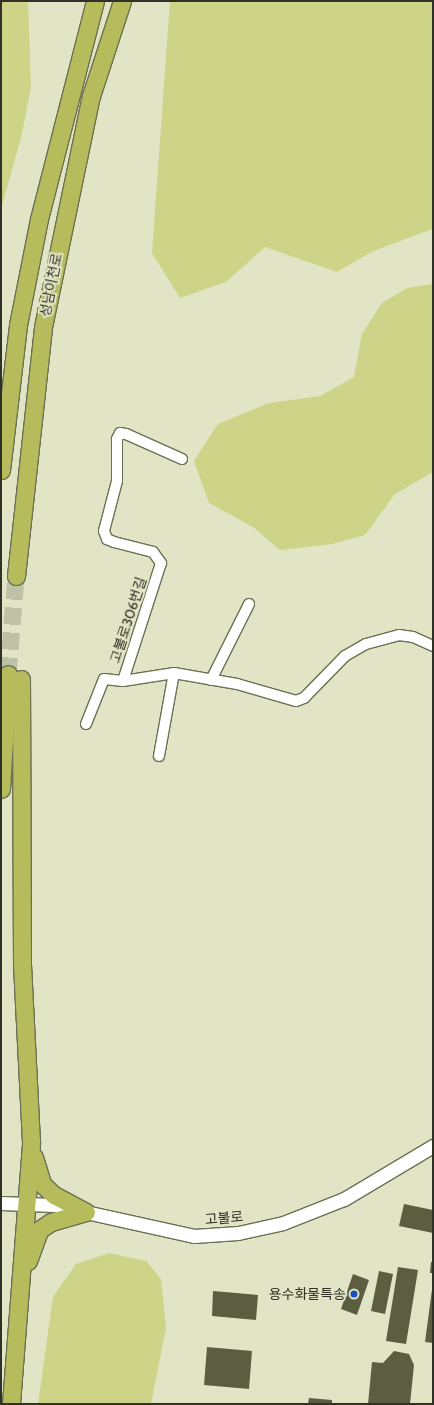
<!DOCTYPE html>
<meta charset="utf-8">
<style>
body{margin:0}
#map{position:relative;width:434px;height:1405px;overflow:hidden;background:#e1e5c5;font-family:Cabin,"Noto Sans KR",sans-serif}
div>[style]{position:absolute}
.green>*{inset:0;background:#cdd387}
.building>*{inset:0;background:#5c5e42}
.trunk-tunnel>*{height:17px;margin-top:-8.5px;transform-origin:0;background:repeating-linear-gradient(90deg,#bec1a5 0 17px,transparent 0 25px)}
.roads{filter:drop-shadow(1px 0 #6c6f52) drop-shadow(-1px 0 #6c6f52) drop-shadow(0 1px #6c6f52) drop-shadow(0 -1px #6c6f52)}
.minor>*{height:10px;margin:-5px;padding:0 5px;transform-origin:5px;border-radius:5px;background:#fff}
.tertiary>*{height:13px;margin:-6.5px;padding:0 6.5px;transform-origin:6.5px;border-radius:6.5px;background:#fff}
.trunk>*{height:17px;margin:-8.5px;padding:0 8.5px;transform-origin:8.5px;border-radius:8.5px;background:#b6bb5b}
.dots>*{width:11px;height:11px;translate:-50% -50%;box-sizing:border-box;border:2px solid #e1e5c5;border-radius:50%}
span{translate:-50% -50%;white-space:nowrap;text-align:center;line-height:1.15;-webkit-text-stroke:4px #e1e5c5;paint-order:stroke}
.street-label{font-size:14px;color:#313226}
.poi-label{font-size:14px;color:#313226}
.right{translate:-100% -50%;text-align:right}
.frame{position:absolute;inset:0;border:2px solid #313226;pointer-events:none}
</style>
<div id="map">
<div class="green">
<div style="clip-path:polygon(1px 1px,28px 1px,31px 86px,22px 134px,1px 209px)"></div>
<div style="clip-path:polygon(170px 1px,433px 1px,433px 229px,373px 251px,337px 272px,265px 247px,226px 282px,180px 298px,152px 253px)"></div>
<div style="clip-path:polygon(433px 284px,433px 472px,395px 494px,365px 535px,332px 544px,280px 550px,253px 527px,209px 503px,194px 461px,218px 424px,269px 403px,320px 396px,354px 377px,362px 334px,382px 303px,407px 288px)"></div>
<div style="clip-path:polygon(109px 1253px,146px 1261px,161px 1279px,166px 1328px,151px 1404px,38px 1404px,53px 1297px,76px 1264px)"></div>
</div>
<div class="building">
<div style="clip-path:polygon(404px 1204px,433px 1210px,433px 1233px,399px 1226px)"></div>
<div style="clip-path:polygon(431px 1262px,433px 1262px,433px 1273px,430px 1273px)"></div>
<div style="clip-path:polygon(398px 1267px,418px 1270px,406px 1344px,386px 1341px)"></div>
<div style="clip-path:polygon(379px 1271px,393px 1274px,385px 1314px,371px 1311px)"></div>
<div style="clip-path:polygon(353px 1274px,369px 1280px,357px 1315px,341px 1309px)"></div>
<div style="clip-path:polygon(433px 1282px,433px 1343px,425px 1342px)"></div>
<div style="clip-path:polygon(213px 1291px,258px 1295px,256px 1320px,212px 1316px)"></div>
<div style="clip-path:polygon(207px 1347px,252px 1351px,249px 1389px,204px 1385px)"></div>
<div style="clip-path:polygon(394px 1351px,409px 1354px,414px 1365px,410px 1404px,368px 1404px,372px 1362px,383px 1363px)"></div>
<div style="clip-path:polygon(309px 1398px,332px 1400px,332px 1404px,308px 1404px)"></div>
</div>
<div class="trunk-tunnel">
<div style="left:8px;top:674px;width:98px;rotate:-85.3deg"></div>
</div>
<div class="roads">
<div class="minor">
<div style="left:182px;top:459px;width:61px;rotate:-155.9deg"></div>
<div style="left:126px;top:434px;width:6px;rotate:-171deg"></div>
<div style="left:120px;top:433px;width:7px;rotate:117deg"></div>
<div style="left:117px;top:439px;width:42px;rotate:90deg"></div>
<div style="left:117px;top:481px;width:52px;rotate:104.6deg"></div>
<div style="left:104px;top:531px;width:9px;rotate:69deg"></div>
<div style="left:107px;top:539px;width:8px;rotate:23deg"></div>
<div style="left:114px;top:542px;width:40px;rotate:14.4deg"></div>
<div style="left:153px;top:552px;width:14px;rotate:54deg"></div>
<div style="left:161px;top:563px;width:124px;rotate:107.9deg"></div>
<div style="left:123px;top:681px;width:52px;rotate:-8.9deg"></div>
<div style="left:174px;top:673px;width:64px;rotate:9.9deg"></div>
<div style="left:237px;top:684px;width:61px;rotate:16.1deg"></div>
<div style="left:296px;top:701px;width:9px;rotate:-21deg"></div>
<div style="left:304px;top:698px;width:59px;rotate:-45.7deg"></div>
<div style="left:345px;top:656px;width:24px;rotate:-30deg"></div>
<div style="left:366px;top:644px;width:34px;rotate:-15deg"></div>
<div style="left:399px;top:635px;width:14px;rotate:8deg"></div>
<div style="left:413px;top:637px;width:22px;rotate:24deg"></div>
<div style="left:211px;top:680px;width:85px;rotate:-63.4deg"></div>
<div style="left:86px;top:724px;width:48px;rotate:-68.2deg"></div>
<div style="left:104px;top:679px;width:19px;rotate:6deg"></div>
<div style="left:159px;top:756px;width:84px;rotate:-79.8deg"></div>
</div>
<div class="tertiary">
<div style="left:1px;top:1203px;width:53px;rotate:2.2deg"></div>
<div style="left:54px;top:1205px;width:143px;rotate:12.5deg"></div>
<div style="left:194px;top:1236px;width:44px;rotate:-3.9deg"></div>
<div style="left:238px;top:1233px;width:46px;rotate:-12.5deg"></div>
<div style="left:283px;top:1223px;width:66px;rotate:-21.5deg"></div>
<div style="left:344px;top:1199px;width:104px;rotate:-30.8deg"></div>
</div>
<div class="trunk">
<div style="left:1px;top:470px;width:146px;rotate:-83.3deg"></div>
<div style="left:18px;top:325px;width:108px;rotate:-78.8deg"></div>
<div style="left:39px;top:219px;width:225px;rotate:-75.6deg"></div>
<div style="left:16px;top:576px;width:250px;rotate:-83.8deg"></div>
<div style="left:43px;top:327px;width:236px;rotate:-78.3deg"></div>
<div style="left:91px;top:96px;width:100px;rotate:-71.9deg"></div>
<div style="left:1px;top:789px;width:115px;rotate:-86.5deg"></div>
<div style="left:34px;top:1157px;width:28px;rotate:73deg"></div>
<div style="left:42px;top:1184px;width:16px;rotate:43deg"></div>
<div style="left:54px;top:1195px;width:36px;rotate:28deg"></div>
<div style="left:28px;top:1261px;width:33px;rotate:-70deg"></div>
<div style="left:39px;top:1230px;width:14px;rotate:-34deg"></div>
<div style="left:51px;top:1222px;width:36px;rotate:-16deg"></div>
<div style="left:11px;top:1404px;width:263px;rotate:-85.6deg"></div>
<div style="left:31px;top:1142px;width:178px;rotate:-92.9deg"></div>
<div style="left:22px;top:964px;width:285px;rotate:-90.2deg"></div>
</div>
</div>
<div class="dots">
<div style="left:354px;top:1294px;background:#1b50bd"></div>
</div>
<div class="street-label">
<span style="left:51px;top:285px;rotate:-79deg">성남이천로</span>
<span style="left:128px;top:620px;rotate:-72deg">고불로306번길</span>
<span style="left:224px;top:1218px;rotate:-5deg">고불로</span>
</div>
<div class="poi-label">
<span class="right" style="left:346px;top:1294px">용수화물특송</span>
</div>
<div class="frame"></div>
</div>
